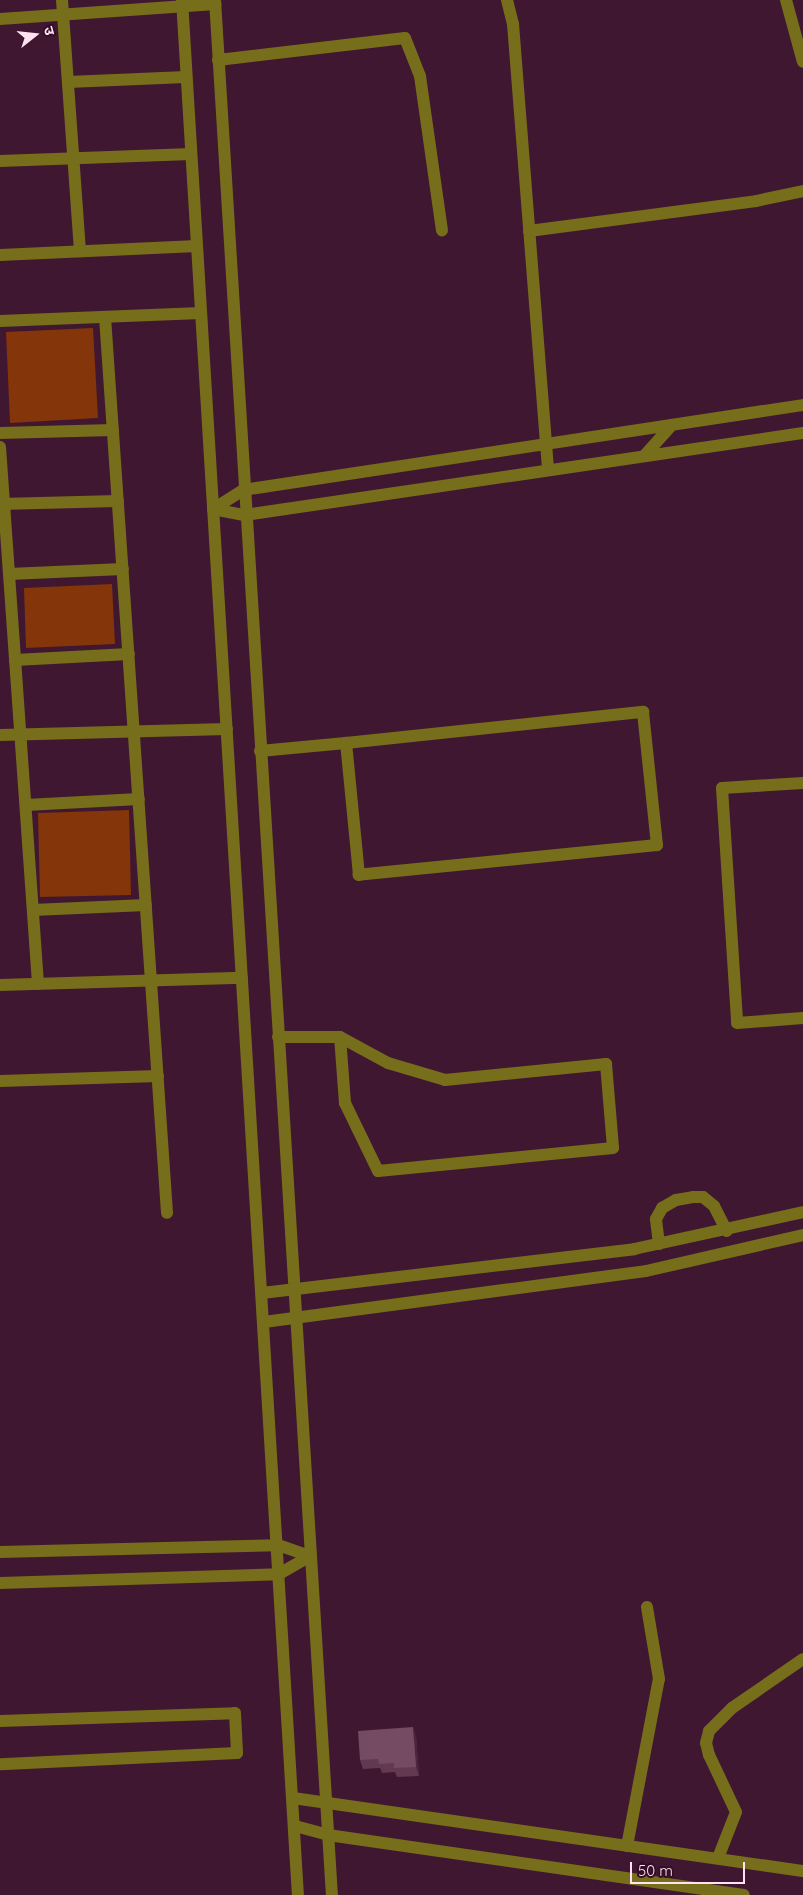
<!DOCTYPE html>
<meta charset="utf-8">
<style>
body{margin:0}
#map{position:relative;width:803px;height:1895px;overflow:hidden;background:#3f1731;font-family:Quicksand,"Noto Sans Devanagari",sans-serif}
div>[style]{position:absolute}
.green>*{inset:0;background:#843509}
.minor>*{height:12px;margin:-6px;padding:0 6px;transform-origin:6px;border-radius:6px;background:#766e1a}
.wall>*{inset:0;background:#633952}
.shaded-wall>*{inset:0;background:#4d243e}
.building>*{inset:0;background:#744b63}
span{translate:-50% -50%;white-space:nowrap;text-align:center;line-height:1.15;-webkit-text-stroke:4.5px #340d27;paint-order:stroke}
.north{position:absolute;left:10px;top:10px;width:50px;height:50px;-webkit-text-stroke:4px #340d27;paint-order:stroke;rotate:74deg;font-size:14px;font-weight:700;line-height:20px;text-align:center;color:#ffe3f2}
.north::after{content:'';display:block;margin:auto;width:18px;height:22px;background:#ffe3f2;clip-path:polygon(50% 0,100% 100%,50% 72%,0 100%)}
.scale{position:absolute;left:630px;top:1862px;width:115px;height:22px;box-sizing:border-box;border:2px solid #ffe3f2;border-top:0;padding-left:6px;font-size:15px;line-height:18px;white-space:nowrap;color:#ffe3f2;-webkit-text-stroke:4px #340d27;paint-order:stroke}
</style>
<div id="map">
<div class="green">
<div style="clip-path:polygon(93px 328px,98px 418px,10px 423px,6px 332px)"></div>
<div style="clip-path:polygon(112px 584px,115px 644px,26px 648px,24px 588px)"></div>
<div style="clip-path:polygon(129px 810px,131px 895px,40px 897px,38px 813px)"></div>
</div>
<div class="minor">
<div style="left:62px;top:0;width:252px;rotate:85.9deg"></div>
<div style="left:182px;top:0;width:1899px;rotate:86.5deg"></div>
<div style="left:215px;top:0;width:1899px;rotate:86.47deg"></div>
<div style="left:507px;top:0;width:25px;rotate:76deg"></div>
<div style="left:513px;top:24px;width:447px;rotate:85.5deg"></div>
<div style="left:786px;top:0;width:64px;rotate:74.7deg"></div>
<div style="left:0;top:19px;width:216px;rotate:-4deg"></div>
<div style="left:218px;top:60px;width:188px;rotate:-6.7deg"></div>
<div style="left:405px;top:38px;width:41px;rotate:68.5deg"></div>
<div style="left:420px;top:76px;width:156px;rotate:81.9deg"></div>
<div style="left:68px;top:82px;width:118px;rotate:-2.4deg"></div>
<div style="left:0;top:161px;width:191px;rotate:-2.1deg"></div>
<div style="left:529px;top:231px;width:229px;rotate:-7.5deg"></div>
<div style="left:756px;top:201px;width:48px;rotate:-12deg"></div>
<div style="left:0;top:255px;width:197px;rotate:-2.6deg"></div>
<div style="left:105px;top:317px;width:898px;rotate:86.04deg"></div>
<div style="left:0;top:321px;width:201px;rotate:-2.3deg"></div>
<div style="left:0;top:433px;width:113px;rotate:-1.5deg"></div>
<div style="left:0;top:447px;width:538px;rotate:85.95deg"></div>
<div style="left:644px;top:456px;width:42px;rotate:-47.9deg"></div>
<div style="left:0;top:504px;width:118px;rotate:-1.5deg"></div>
<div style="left:213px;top:509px;width:36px;rotate:-32deg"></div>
<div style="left:243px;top:490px;width:566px;rotate:-8.63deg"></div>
<div style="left:213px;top:509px;width:33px;rotate:11deg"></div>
<div style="left:245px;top:515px;width:564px;rotate:-8.36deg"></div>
<div style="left:9px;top:574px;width:114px;rotate:-2.5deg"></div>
<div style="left:15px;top:660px;width:114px;rotate:-3deg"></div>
<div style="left:0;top:735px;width:227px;rotate:-1.5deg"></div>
<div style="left:260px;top:751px;width:86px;rotate:-5.3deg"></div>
<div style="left:346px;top:743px;width:299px;rotate:-6deg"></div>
<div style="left:643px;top:712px;width:134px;rotate:84deg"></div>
<div style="left:657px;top:845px;width:300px;rotate:174.3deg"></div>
<div style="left:359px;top:875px;width:133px;rotate:-95.6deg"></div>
<div style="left:803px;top:783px;width:81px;rotate:176.5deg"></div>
<div style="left:722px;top:788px;width:235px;rotate:86.3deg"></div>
<div style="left:737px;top:1023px;width:66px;rotate:-4.3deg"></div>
<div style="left:26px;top:805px;width:113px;rotate:-3deg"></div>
<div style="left:33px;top:910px;width:113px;rotate:-2.5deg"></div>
<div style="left:0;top:985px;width:242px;rotate:-1.7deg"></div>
<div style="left:278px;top:1037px;width:62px"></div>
<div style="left:340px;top:1037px;width:55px;rotate:28.4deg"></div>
<div style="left:388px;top:1063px;width:59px;rotate:16.6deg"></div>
<div style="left:445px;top:1080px;width:162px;rotate:-5.7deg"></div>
<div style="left:606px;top:1064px;width:84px;rotate:85.2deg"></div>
<div style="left:613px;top:1148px;width:236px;rotate:174.4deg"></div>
<div style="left:378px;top:1171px;width:76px;rotate:-115.9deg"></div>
<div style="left:345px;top:1103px;width:66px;rotate:-94.3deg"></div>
<div style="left:0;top:1081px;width:158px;rotate:-1.8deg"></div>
<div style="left:659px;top:1244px;width:25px;rotate:-97deg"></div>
<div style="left:656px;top:1219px;width:13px;rotate:-61deg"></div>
<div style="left:662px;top:1208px;width:16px;rotate:-30deg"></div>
<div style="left:676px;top:1200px;width:17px;rotate:-10deg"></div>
<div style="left:693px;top:1197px;width:10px"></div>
<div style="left:703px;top:1197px;width:14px;rotate:39deg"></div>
<div style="left:714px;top:1206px;width:28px;rotate:63deg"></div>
<div style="left:262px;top:1293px;width:375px;rotate:-6.7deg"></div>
<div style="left:634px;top:1249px;width:173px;rotate:-12.3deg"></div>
<div style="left:264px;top:1322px;width:385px;rotate:-7.6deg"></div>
<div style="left:646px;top:1271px;width:161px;rotate:-12.9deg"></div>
<div style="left:0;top:1552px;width:278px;rotate:-1.4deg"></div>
<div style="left:278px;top:1545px;width:34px;rotate:19deg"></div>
<div style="left:0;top:1583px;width:279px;rotate:-1.8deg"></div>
<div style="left:279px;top:1574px;width:36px;rotate:-30deg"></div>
<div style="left:0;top:1721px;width:235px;rotate:-1.9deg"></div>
<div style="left:235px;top:1713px;width:40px;rotate:87.1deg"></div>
<div style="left:237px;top:1753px;width:237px;rotate:177.3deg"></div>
<div style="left:293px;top:1798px;width:515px;rotate:8.15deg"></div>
<div style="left:295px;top:1826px;width:34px;rotate:15deg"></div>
<div style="left:328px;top:1835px;width:420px;rotate:8.2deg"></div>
<div style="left:627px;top:1846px;width:170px;rotate:-79.2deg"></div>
<div style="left:659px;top:1679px;width:73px;rotate:-99.5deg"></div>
<div style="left:718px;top:1858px;width:49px;rotate:-68.6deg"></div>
<div style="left:736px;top:1812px;width:63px;rotate:-115.3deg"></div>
<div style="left:709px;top:1755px;width:12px;rotate:-104deg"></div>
<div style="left:706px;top:1743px;width:12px;rotate:-76deg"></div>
<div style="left:709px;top:1731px;width:33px;rotate:-45deg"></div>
<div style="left:732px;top:1708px;width:86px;rotate:-34.6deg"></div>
</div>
<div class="wall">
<div style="clip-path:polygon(416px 1736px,419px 1776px,397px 1777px,395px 1772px,382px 1773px,380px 1768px,363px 1769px,360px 1760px)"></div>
</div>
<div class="shaded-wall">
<div style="clip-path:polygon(413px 1727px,416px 1736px,419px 1776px,416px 1767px)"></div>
</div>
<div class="building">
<div style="clip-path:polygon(413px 1727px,416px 1767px,394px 1768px,394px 1763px,379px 1764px,378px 1759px,360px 1760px,358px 1731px)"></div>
</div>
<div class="north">उ</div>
<div class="scale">50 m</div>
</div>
